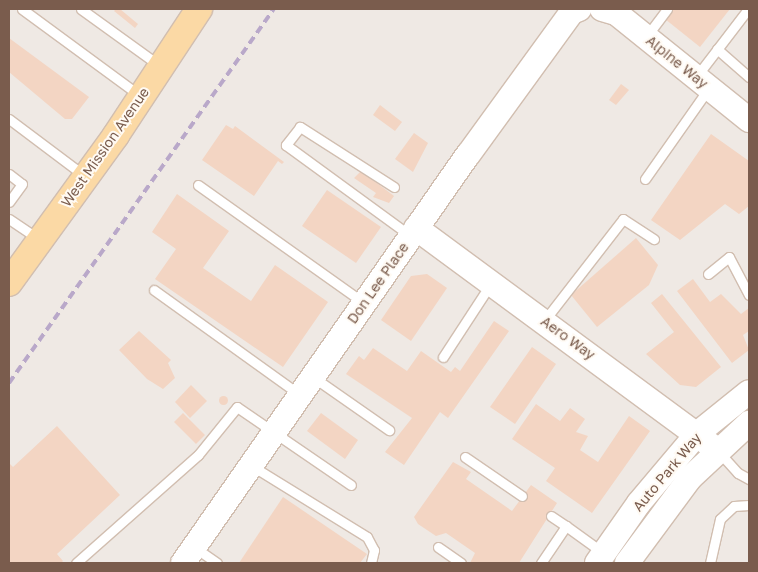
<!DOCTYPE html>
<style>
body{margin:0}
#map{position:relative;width:758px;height:572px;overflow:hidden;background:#fdf6ec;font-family:"Golos Text",sans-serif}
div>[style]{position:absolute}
.industrial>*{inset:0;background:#efe9e4}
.building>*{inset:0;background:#f3d5c3}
.round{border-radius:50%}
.roads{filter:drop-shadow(1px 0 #d1beb0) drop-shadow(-1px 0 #d1beb0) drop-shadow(0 1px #d1beb0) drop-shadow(0 -1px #d1beb0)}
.lane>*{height:9px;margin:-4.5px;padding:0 4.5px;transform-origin:4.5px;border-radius:4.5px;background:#fff}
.secondary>*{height:24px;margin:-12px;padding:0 12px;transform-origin:12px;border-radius:12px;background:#fff}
.primary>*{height:26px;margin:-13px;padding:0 13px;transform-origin:13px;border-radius:13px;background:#fbd9a5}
.rail>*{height:4px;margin-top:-2px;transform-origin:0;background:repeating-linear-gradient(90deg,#b9a8c9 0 8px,transparent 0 13px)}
span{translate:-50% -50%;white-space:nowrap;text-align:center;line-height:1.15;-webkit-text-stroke:4px #fffaf3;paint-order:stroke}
.street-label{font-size:14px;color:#7a5c4d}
.frame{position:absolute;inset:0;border:10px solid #7a5c4d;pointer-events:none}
</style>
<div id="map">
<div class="industrial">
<div style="clip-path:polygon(9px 9px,749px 9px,749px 563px,9px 563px)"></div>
</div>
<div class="building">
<div style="clip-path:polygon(116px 9px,120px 9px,138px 24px,135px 28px,114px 11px)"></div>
<div style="clip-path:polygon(673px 9px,730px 9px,700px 47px,665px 19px)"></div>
<div style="clip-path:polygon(9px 38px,89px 97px,72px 119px,65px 119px,9px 72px)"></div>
<div style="clip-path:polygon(621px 84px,629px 90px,616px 105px,609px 100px)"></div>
<div style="clip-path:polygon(380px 105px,402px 122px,395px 131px,373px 115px)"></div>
<div style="clip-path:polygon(226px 125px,233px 129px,235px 126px,284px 162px,282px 164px,278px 161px,254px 196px,202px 160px)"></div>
<div style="clip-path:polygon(414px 133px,428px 143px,413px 172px,395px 159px)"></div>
<div style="clip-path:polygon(711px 134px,749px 161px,749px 206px,739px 214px,725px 204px,680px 240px,651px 220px)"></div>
<div style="clip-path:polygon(361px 171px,394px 196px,389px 203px,373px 197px,376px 193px,354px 178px)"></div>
<div style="clip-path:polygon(327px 190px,381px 227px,356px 263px,302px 226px)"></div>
<div style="clip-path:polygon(177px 194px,229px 231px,203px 268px,251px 301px,275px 265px,328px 302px,283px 367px,155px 279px,176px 249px,152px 232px)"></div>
<div style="clip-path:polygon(636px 238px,658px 265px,649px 285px,597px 327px,571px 295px)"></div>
<div style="clip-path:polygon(427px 274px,447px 288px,411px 341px,381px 320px,411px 276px)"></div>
<div style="clip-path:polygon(693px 279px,710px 302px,721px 294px,741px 314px,749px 308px,749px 331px,743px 335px,749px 350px,732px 363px,677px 291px)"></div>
<div style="clip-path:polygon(662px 294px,721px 367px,696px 387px,680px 385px,646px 354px,674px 332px,651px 303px)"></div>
<div style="clip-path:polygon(494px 321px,509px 331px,448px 418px,440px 412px,404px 465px,385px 452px,412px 418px,346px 374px,359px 356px,364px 360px,373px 348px,407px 371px,421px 351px,451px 372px,455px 367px,460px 371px)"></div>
<div style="clip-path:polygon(139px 331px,171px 360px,168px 363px,175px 378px,163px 389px,147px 379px,119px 350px)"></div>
<div style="clip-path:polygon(532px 347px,556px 364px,515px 424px,490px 407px)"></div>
<div style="clip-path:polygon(191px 385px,207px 401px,190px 418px,175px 402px)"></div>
<div class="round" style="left:218.5px;top:395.5px;width:9px;height:9px"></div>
<div style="clip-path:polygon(536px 404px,560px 421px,570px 408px,585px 419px,576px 432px,588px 436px,580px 450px,598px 462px,629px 416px,650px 431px,592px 513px,546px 481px,555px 468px,512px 439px)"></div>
<div style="clip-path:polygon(183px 413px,205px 435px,196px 444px,174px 422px)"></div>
<div style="clip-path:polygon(321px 413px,358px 440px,345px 459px,307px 431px)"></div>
<div style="clip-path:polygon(57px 426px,120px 495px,57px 554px,63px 561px,61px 563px,9px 563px,9px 463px,13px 467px)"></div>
<div style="clip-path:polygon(453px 462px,471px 472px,466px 479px,512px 511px,531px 485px,557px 503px,519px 563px,470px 563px,475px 553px,446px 533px,436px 536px,418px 524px,414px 517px)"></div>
<div style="clip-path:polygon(283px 497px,367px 554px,360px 563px,239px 563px)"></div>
</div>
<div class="roads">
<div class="lane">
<div style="left:22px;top:9px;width:145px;rotate:36.3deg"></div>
<div style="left:81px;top:9px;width:97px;rotate:35.8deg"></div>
<div style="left:646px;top:37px;width:35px;rotate:-53deg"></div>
<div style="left:717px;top:49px;width:43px;rotate:41.2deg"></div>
<div style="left:696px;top:77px;width:86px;rotate:-52.6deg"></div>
<div style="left:9px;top:119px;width:95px;rotate:36.9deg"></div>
<div style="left:9px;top:174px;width:16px;rotate:38deg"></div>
<div style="left:22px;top:184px;width:22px;rotate:126deg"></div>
<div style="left:645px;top:179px;width:111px;rotate:-54.9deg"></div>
<div style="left:198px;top:185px;width:204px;rotate:35.4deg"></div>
<div style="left:394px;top:187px;width:112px;rotate:-147.4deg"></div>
<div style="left:300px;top:127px;width:23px;rotate:128deg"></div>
<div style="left:286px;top:145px;width:155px;rotate:36.1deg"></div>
<div style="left:9px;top:219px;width:34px;rotate:34deg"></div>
<div style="left:708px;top:274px;width:27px;rotate:-39deg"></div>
<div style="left:729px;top:257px;width:43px;rotate:62.2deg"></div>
<div style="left:154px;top:290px;width:180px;rotate:35.7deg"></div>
<div style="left:544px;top:321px;width:129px;rotate:-52.2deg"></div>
<div style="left:623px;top:219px;width:37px;rotate:33deg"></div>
<div style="left:443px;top:357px;width:86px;rotate:-56.9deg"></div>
<div style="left:313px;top:377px;width:93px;rotate:34.9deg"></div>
<div style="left:718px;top:451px;width:30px;rotate:48deg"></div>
<div style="left:738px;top:473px;width:13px;rotate:29deg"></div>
<div style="left:465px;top:457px;width:69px;rotate:34.4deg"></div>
<div style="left:252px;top:466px;width:135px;rotate:31.7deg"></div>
<div style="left:367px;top:537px;width:15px;rotate:62deg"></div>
<div style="left:374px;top:550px;width:13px;rotate:103deg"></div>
<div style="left:551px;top:516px;width:18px;rotate:34deg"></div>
<div style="left:194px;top:547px;width:28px;rotate:35deg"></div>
<div style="left:438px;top:547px;width:28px;rotate:35deg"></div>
<div style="left:76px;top:563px;width:163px;rotate:-41.5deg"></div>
<div style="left:198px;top:455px;width:62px;rotate:-50.9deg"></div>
<div style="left:237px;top:407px;width:138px;rotate:34.4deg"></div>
<div style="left:541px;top:563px;width:45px;rotate:-56deg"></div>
<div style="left:566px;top:526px;width:44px;rotate:35.8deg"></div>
<div style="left:710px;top:563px;width:45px;rotate:-77.2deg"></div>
<div style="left:720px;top:519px;width:19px;rotate:-43deg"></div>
<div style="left:734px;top:506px;width:15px;rotate:-4deg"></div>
</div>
<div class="secondary">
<div style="left:602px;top:9px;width:15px;rotate:16deg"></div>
<div style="left:616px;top:13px;width:171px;rotate:38.8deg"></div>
<div style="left:416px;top:228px;width:375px;rotate:36.4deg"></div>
<div style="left:183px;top:563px;width:498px;rotate:-55.1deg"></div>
<div style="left:468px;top:155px;width:177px;rotate:-54deg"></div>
<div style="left:572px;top:12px;width:8px;rotate:-23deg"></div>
<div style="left:597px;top:563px;width:73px;rotate:-55deg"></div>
<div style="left:639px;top:503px;width:92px;rotate:-49.9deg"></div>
<div style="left:698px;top:433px;width:65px;rotate:-38.8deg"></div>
<div style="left:627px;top:563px;width:106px;rotate:-53.5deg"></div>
<div style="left:690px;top:478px;width:81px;rotate:-43deg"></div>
</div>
<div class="primary">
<div style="left:9px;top:283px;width:183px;rotate:-54.1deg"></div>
<div style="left:116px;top:135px;width:151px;rotate:-56.6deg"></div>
</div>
</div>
<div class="rail">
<div style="left:9px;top:383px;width:458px;rotate:-54.7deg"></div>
</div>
<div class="street-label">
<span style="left:677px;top:62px;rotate:39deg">Alpine Way</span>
<span style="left:105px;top:147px;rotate:-55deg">West Mission Avenue</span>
<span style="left:378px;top:283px;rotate:-55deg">Don Lee Place</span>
<span style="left:568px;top:338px;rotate:36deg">Aero Way</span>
<span style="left:667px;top:472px;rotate:-50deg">Auto Park Way</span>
</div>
<div class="frame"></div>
</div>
